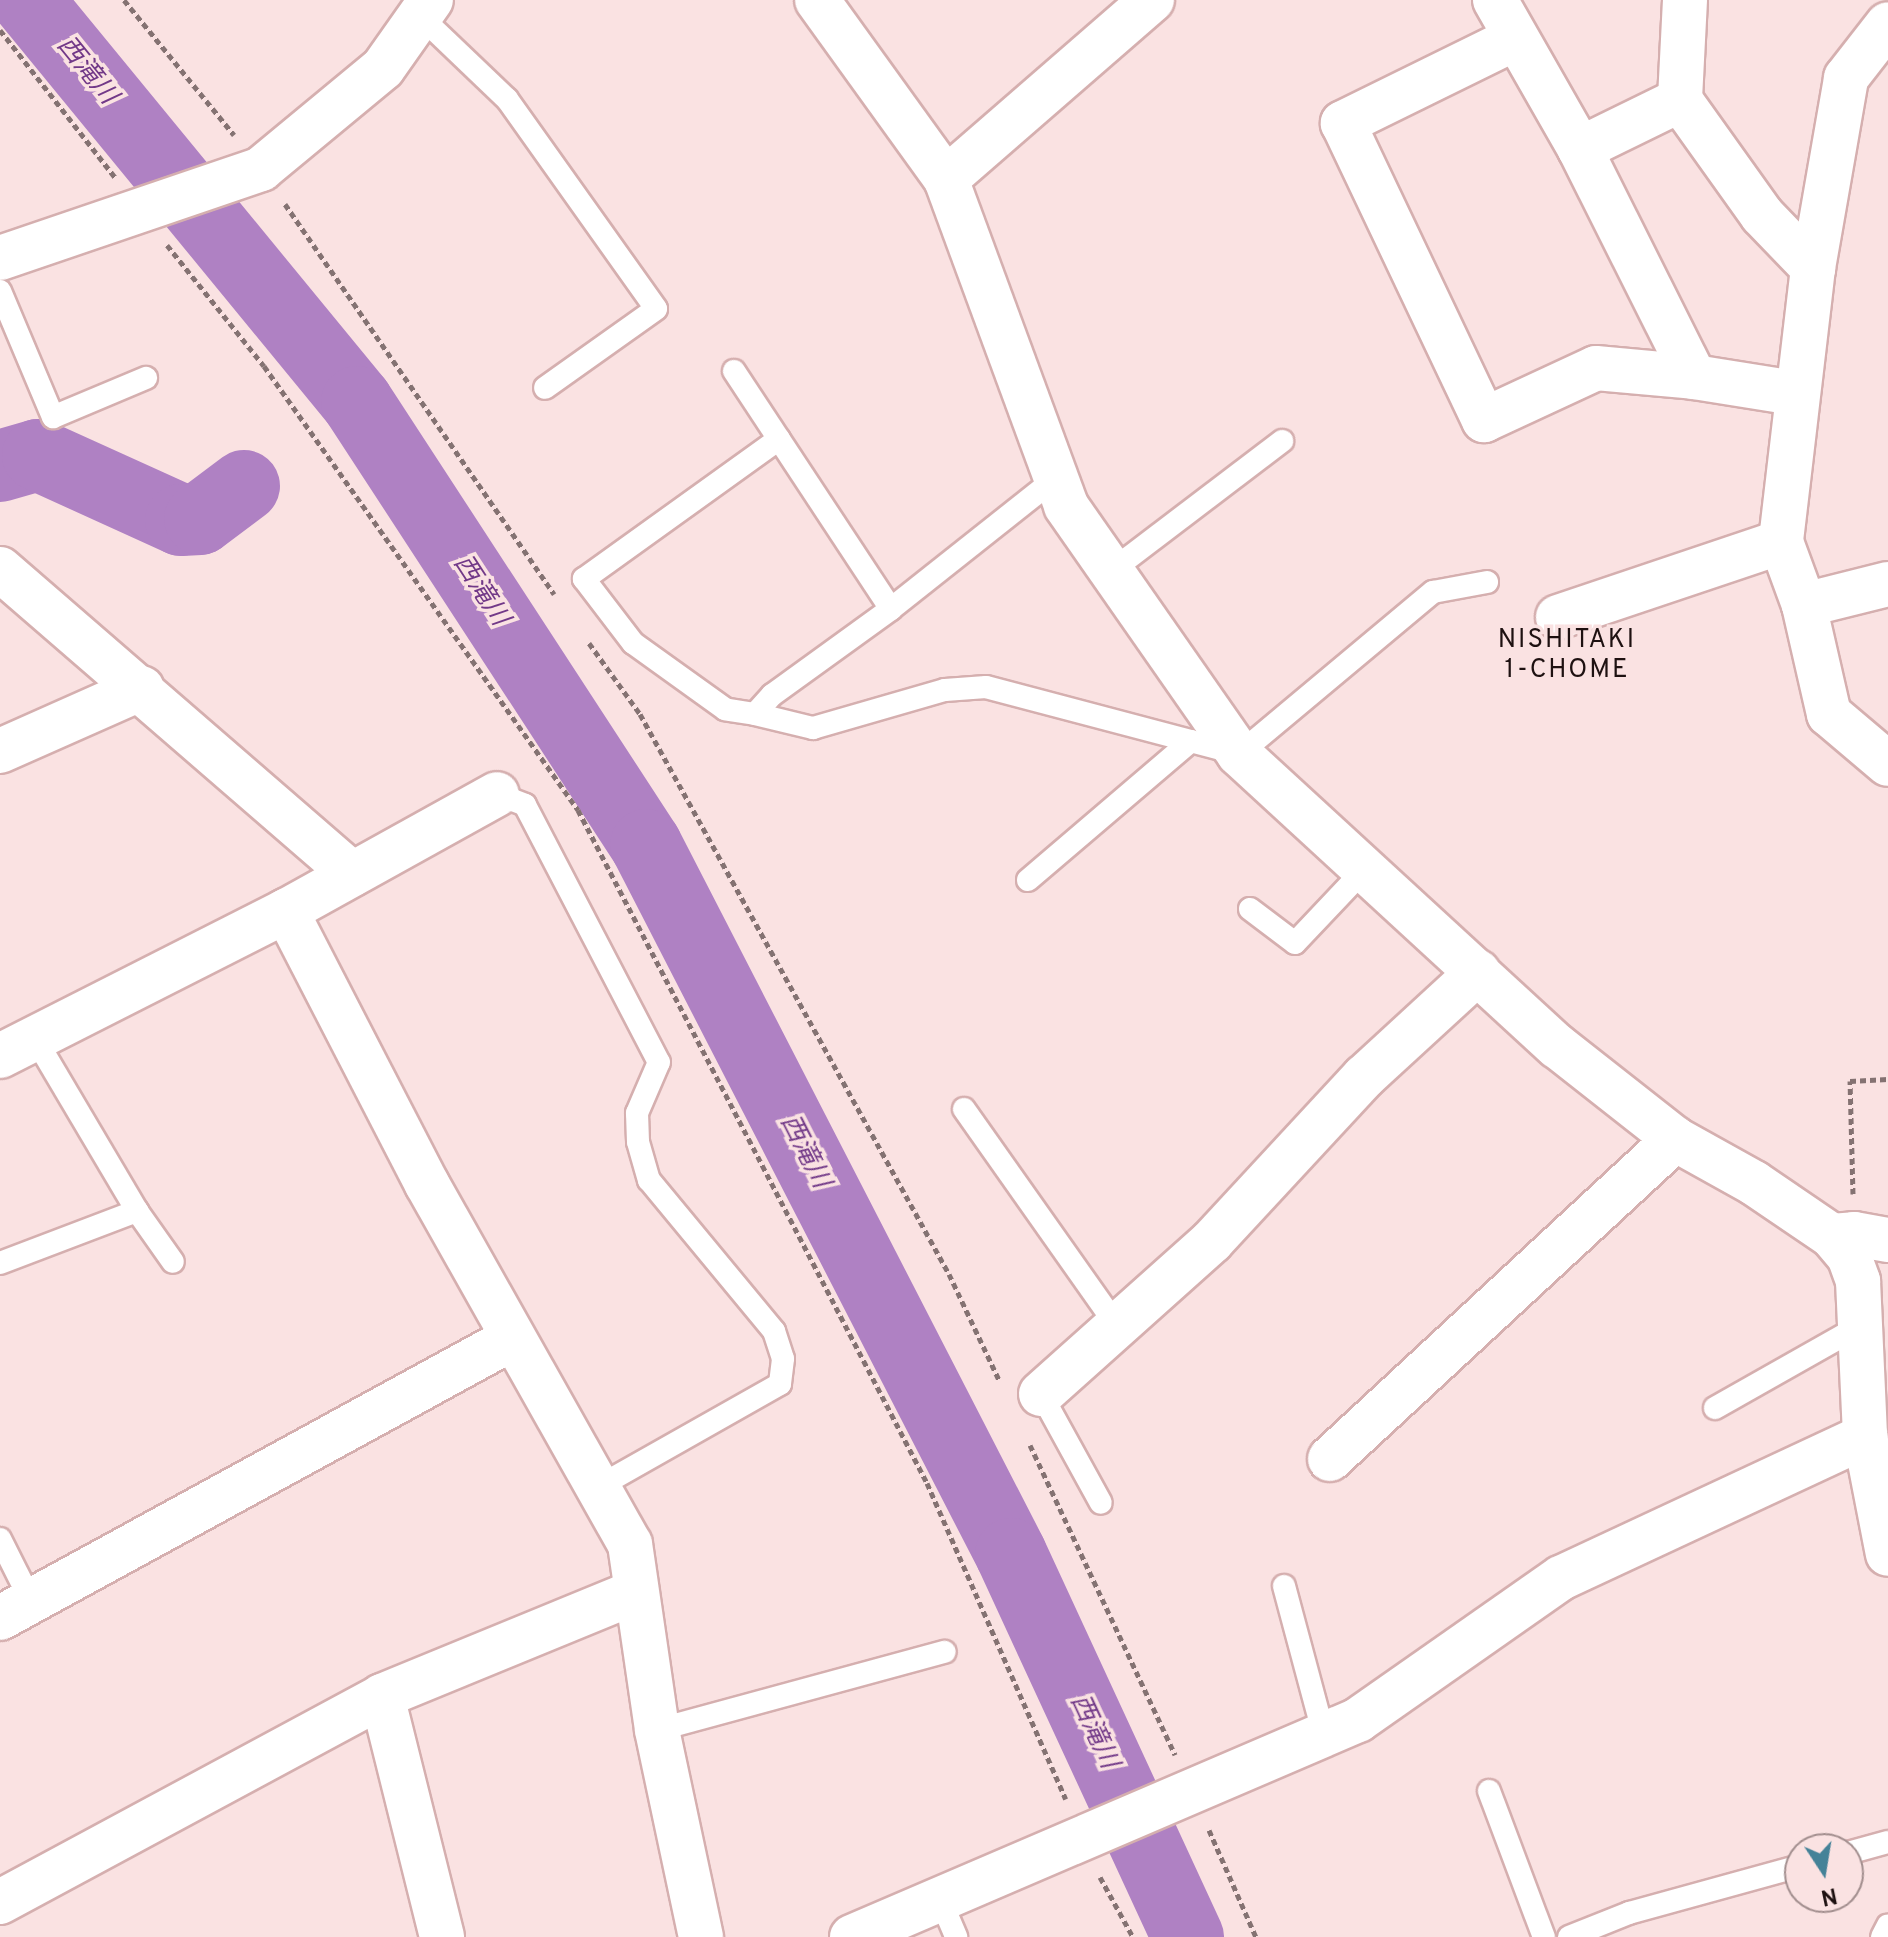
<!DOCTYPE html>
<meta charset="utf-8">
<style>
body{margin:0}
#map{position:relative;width:1888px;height:1937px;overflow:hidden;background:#fae2e2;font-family:Overpass,"Noto Sans JP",sans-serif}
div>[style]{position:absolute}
.river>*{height:72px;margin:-36px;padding:0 36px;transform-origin:36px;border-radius:36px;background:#af81c3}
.path>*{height:5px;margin-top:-2.5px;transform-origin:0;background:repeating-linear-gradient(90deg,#847272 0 6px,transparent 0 10px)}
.roads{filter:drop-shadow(2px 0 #d5afaf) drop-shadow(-2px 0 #d5afaf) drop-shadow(0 2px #d5afaf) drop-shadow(0 -2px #d5afaf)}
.service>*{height:22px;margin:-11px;padding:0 11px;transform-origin:11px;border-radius:11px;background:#fff}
.minor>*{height:44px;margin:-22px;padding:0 22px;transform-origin:22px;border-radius:22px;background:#fff}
span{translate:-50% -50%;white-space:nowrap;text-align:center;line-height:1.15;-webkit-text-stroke:7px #fae2e2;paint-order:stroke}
.water-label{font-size:26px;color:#723988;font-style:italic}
.neighbourhood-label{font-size:26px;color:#1e1111;letter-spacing:2px}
.north{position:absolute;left:1784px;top:1833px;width:80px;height:80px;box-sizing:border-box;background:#fae2e2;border:2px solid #a28e8e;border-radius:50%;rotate:168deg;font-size:22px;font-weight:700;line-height:32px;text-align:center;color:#1e1111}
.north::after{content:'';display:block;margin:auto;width:28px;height:36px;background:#448298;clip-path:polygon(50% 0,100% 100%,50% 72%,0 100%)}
</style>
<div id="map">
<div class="river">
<div style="left:27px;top:0;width:520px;rotate:50.62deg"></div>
<div style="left:357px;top:402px;width:529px;rotate:56.88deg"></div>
<div style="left:646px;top:845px;width:797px;rotate:62.76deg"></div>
<div style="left:1011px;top:1554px;width:422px;rotate:65.2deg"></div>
<div style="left:0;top:466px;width:40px;rotate:-16deg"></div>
<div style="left:38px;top:455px;width:157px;rotate:24.4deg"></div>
<div style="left:181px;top:520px;width:19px;rotate:-3deg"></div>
<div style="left:200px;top:519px;width:55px;rotate:-36.9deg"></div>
</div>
<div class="path">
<div style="left:124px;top:0;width:174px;rotate:50.8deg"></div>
<div style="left:0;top:30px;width:187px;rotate:52deg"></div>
<div style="left:285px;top:204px;width:474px;rotate:55.4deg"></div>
<div style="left:167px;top:245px;width:155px;rotate:51.3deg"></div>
<div style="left:264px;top:366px;width:544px;rotate:54.73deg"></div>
<div style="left:578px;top:810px;width:758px;rotate:62.59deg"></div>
<div style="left:927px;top:1483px;width:345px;rotate:66.3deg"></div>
<div style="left:589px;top:643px;width:87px;rotate:54.3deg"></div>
<div style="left:640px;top:714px;width:640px;rotate:61.11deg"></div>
<div style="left:949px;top:1274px;width:119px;rotate:64.7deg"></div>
<div style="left:1853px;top:1194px;width:113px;rotate:-91.5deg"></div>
<div style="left:1850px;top:1081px;width:38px;rotate:-3deg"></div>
<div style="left:1030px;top:1445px;width:342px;rotate:64.9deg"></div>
<div style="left:1209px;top:1830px;width:117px;rotate:66.3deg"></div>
<div style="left:1100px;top:1877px;width:68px;rotate:61.2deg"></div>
</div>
<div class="roads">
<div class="service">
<div style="left:420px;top:16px;width:120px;rotate:43.7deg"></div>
<div style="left:507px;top:99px;width:257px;rotate:54.6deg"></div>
<div style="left:656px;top:309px;width:136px;rotate:144.6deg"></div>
<div style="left:0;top:291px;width:137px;rotate:67.2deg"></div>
<div style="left:53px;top:417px;width:101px;rotate:-22.8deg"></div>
<div style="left:734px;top:371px;width:285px;rotate:56.6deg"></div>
<div style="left:1056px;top:478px;width:211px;rotate:141.6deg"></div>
<div style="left:891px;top:609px;width:147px;rotate:144.1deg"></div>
<div style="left:772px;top:695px;width:25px;rotate:132deg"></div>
<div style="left:755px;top:714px;width:60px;rotate:13.6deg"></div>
<div style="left:813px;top:728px;width:137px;rotate:-16.1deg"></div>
<div style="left:945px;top:690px;width:41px;rotate:-4.2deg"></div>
<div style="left:986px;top:687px;width:262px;rotate:14.8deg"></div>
<div style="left:1239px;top:754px;width:253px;rotate:-39.9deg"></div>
<div style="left:1433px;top:592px;width:55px;rotate:-10.5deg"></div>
<div style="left:1111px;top:571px;width:215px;rotate:-37.2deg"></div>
<div style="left:755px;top:714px;width:30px;rotate:-171deg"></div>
<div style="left:725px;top:709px;width:113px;rotate:-144.3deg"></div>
<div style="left:633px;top:643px;width:81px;rotate:-127.4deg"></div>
<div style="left:584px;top:579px;width:240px;rotate:-35.7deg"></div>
<div style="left:497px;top:794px;width:30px;rotate:21deg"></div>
<div style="left:525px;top:805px;width:290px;rotate:62.5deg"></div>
<div style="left:659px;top:1062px;width:56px;rotate:113.3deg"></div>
<div style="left:637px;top:1113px;width:29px;rotate:88deg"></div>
<div style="left:638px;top:1142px;width:40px;rotate:74deg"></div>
<div style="left:649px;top:1180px;width:196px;rotate:50.4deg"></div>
<div style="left:774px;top:1331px;width:29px;rotate:72deg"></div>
<div style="left:783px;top:1359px;width:25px;rotate:97deg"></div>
<div style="left:780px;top:1384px;width:207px;rotate:150.5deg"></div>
<div style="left:1028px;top:880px;width:214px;rotate:-40.5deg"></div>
<div style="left:1250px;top:909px;width:56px;rotate:37.1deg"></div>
<div style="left:1295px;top:943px;width:102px;rotate:-46.6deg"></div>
<div style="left:36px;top:1040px;width:199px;rotate:59.4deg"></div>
<div style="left:137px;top:1211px;width:62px;rotate:54.8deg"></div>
<div style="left:964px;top:1109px;width:266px;rotate:54.8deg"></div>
<div style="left:0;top:1263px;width:147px;rotate:-20.8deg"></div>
<div style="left:1041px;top:1394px;width:124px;rotate:61.2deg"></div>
<div style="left:1715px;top:1408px;width:167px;rotate:-29.5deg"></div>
<div style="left:0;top:1539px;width:69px;rotate:63.4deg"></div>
<div style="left:1284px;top:1586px;width:154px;rotate:75deg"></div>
<div style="left:657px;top:1730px;width:298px;rotate:-15.2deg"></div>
<div style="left:1489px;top:1791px;width:156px;rotate:69.4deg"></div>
<div style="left:1848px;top:1853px;width:41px;rotate:-15.4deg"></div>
<div style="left:941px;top:1901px;width:39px;rotate:67deg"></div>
<div style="left:1569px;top:1937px;width:65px;rotate:-21.8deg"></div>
<div style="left:1629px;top:1913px;width:177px;rotate:-15.4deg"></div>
<div style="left:1882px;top:1937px;width:13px;rotate:-63deg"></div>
</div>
<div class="minor">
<div style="left:817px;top:0;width:221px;rotate:54.2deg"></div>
<div style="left:946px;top:179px;width:348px;rotate:69.8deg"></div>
<div style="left:1066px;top:506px;width:302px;rotate:55.1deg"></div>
<div style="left:1239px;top:754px;width:432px;rotate:42.6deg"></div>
<div style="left:1557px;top:1046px;width:150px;rotate:38.2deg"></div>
<div style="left:1675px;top:1139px;width:90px;rotate:29.1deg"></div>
<div style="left:1754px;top:1183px;width:94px;rotate:34.2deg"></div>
<div style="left:1832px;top:1236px;width:26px;rotate:50deg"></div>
<div style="left:1849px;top:1256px;width:27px;rotate:70deg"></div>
<div style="left:1858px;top:1281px;width:155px;rotate:87.4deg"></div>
<div style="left:1865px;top:1436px;width:120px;rotate:79deg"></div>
<div style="left:1495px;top:0;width:172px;rotate:60.3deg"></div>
<div style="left:1580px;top:149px;width:255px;rotate:63.4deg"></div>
<div style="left:1694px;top:377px;width:102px;rotate:9deg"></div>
<div style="left:1685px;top:0;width:100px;rotate:92.9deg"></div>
<div style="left:1680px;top:100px;width:141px;rotate:54.5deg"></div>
<div style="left:1762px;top:215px;width:74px;rotate:46.1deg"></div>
<div style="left:1813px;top:268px;width:276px;rotate:96.7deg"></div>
<div style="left:1781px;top:542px;width:67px;rotate:69.9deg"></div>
<div style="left:1804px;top:605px;width:112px;rotate:77.1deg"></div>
<div style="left:1829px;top:714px;width:77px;rotate:40.3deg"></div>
<div style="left:1514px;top:39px;width:191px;rotate:153.8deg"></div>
<div style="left:1343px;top:123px;width:329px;rotate:64.6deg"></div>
<div style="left:1484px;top:420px;width:123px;rotate:-24.9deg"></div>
<div style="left:1596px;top:368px;width:98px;rotate:5.2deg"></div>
<div style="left:1580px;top:149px;width:111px;rotate:-26.1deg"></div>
<div style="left:946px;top:179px;width:273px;rotate:-41deg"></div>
<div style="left:0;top:258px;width:276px;rotate:-18.8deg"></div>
<div style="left:261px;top:169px;width:158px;rotate:-39.6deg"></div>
<div style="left:383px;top:68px;width:83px;rotate:-54.8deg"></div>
<div style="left:1813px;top:268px;width:193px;rotate:-80.1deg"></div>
<div style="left:1846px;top:78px;width:68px;rotate:-52.1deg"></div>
<div style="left:0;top:569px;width:466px;rotate:40.9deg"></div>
<div style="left:1804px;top:605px;width:87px;rotate:-14deg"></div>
<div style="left:1558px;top:617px;width:235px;rotate:-18.6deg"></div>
<div style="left:0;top:751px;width:155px;rotate:-23.9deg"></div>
<div style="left:286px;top:911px;width:307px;rotate:62.7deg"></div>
<div style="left:427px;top:1184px;width:413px;rotate:60.6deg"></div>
<div style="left:630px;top:1544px;width:188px;rotate:81.7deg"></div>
<div style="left:657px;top:1730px;width:212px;rotate:78deg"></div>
<div style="left:0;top:1056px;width:321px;rotate:-26.9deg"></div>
<div style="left:286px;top:911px;width:241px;rotate:-29deg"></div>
<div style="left:1832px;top:1236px;width:22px;rotate:-5deg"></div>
<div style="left:1854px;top:1234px;width:35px;rotate:10deg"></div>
<div style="left:1041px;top:1394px;width:229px;rotate:-41.8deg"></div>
<div style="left:1212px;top:1241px;width:224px;rotate:-47.2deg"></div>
<div style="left:1364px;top:1077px;width:155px;rotate:-42.6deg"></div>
<div style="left:1330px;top:1459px;width:471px;rotate:-42.8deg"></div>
<div style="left:0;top:1618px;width:584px;rotate:-28.63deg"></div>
<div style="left:382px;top:1696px;width:248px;rotate:76deg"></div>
<div style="left:0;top:1902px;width:434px;rotate:-28.3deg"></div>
<div style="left:382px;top:1696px;width:274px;rotate:-22.3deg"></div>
<div style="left:852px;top:1937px;width:551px;rotate:-23.21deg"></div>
<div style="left:1358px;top:1720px;width:248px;rotate:-35deg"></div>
<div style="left:1561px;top:1578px;width:336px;rotate:-25deg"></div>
</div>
</div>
<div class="water-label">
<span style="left:86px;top:71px;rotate:51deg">西滝川</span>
<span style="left:480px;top:591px;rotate:57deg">西滝川</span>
<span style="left:804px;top:1152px;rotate:63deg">西滝川</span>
<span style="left:1093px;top:1732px;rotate:65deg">西滝川</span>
</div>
<div class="neighbourhood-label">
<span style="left:1567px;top:656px">NISHITAKI<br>1-CHOME</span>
</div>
<div class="north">N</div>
</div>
